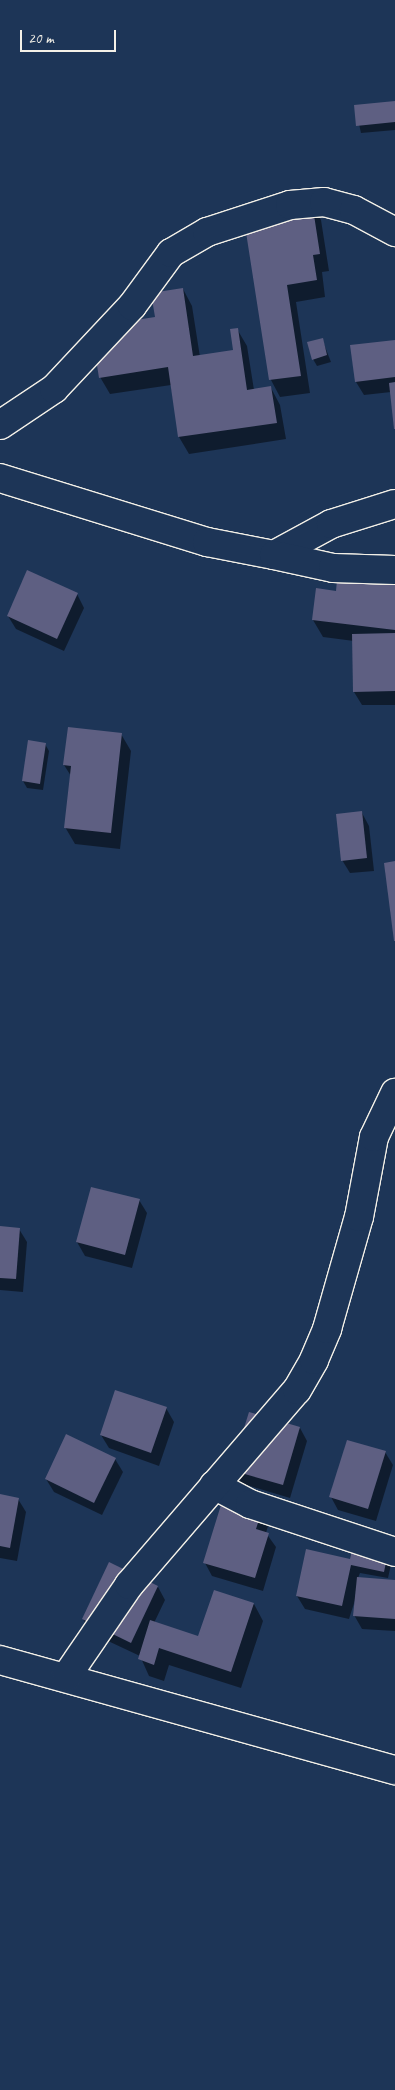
<!DOCTYPE html>
<style>
body{margin:0}
#map{position:relative;width:395px;height:2090px;overflow:hidden;background:#1d3557;font-family:Caveat,sans-serif}
div>[style]{position:absolute}
.shadow>*{inset:0;background:#0007}
.building>*{inset:0;background:#5e5f82}
.roads{filter:drop-shadow(1px 0 #f4f1e8) drop-shadow(-1px 0 #f4f1e8) drop-shadow(0 1px #f4f1e8) drop-shadow(0 -1px #f4f1e8)}
.minor>*{height:28px;margin:-14px;padding:0 14px;transform-origin:14px;border-radius:14px;background:#1d3557}
span{translate:-50% -50%;white-space:nowrap;text-align:center;line-height:1.15;-webkit-text-stroke:4px #1d3557;paint-order:stroke}
.scale{position:absolute;left:20px;top:30px;width:96px;height:22px;box-sizing:border-box;border:2px solid #f4f1e8;border-top:0;padding-left:6px;font-size:15px;line-height:18px;white-space:nowrap;color:#f4f1e8;-webkit-text-stroke:4px #1d3557;paint-order:stroke}
</style>
<div id="map">
<div class="shadow">
<div style="clip-path:polygon(395px 103px,395px 130px,361px 133px,355px 106px)"></div>
<div style="clip-path:polygon(311px 203px,321px 220px,329px 271px,322px 272px,325px 297px,296px 302px,310px 393px,280px 397px,271px 380px,245px 214px)"></div>
<div style="clip-path:polygon(183px 289px,192px 306px,200px 357px,235px 351px,237px 329px,247px 346px,254px 390px,271px 388px,280px 405px,286px 439px,189px 454px,179px 437px,171px 385px,110px 394px,100px 377px)"></div>
<div style="clip-path:polygon(322px 339px,331px 362px,317px 366px,313px 359px)"></div>
<div style="clip-path:polygon(395px 341px,395px 429px,391px 392px,364px 395px,356px 382px)"></div>
<div style="clip-path:polygon(395px 577px,395px 705px,362px 705px,354px 692px,354px 641px,323px 637px,313px 620px,337px 592px)"></div>
<div style="clip-path:polygon(77px 594px,84px 608px,64px 651px,16px 629px,8px 616px)"></div>
<div style="clip-path:polygon(69px 728px,121px 734px,131px 751px,120px 849px,75px 844px,65px 827px,71px 776px,64px 765px)"></div>
<div style="clip-path:polygon(45px 744px,49px 751px,43px 790px,27px 788px,23px 781px)"></div>
<div style="clip-path:polygon(362px 813px,369px 826px,374px 871px,350px 873px,342px 860px)"></div>
<div style="clip-path:polygon(92px 1188px,139px 1200px,147px 1213px,132px 1268px,85px 1256px,77px 1242px)"></div>
<div style="clip-path:polygon(0 1227px,19px 1229px,27px 1242px,23px 1292px,0 1290px)"></div>
<div style="clip-path:polygon(166px 1408px,174px 1422px,159px 1466px,109px 1448px,101px 1435px)"></div>
<div style="clip-path:polygon(300px 1428px,307px 1441px,290px 1498px,240px 1483px,233px 1469px)"></div>
<div style="clip-path:polygon(385px 1452px,393px 1465px,376px 1521px,338px 1510px,331px 1497px)"></div>
<div style="clip-path:polygon(115px 1459px,123px 1472px,102px 1515px,54px 1492px,46px 1479px)"></div>
<div style="clip-path:polygon(0 1496px,18px 1499px,26px 1512px,17px 1561px,0 1558px)"></div>
<div style="clip-path:polygon(263px 1505px,270px 1519px,266px 1533px,276px 1547px,263px 1591px,212px 1576px,205px 1563px)"></div>
<div style="clip-path:polygon(394px 1551px,388px 1578px,360px 1573px,358px 1578px,395px 1581px,395px 1631px,362px 1629px,354px 1615px,356px 1597px,349px 1619px,305px 1609px,297px 1596px,353px 1561px)"></div>
<div style="clip-path:polygon(158px 1587px,165px 1600px,154px 1623px,199px 1637px,254px 1604px,263px 1621px,241px 1688px,169px 1665px,164px 1681px,149px 1676px,140px 1656px,91px 1633px,83px 1619px)"></div>
</div>
<div class="building">
<div style="clip-path:polygon(395px 101px,395px 122px,356px 126px,354px 105px)"></div>
<div style="clip-path:polygon(312px 202px,320px 254px,313px 255px,317px 280px,287px 285px,301px 376px,269px 380px,243px 213px)"></div>
<div style="clip-path:polygon(183px 288px,193px 356px,233px 350px,230px 329px,238px 328px,247px 390px,271px 386px,277px 423px,178px 437px,168px 367px,99px 378px,91px 327px,155px 317px,151px 293px)"></div>
<div style="clip-path:polygon(323px 338px,327px 355px,312px 360px,307px 342px)"></div>
<div style="clip-path:polygon(395px 340px,395px 377px,355px 382px,350px 345px)"></div>
<div style="clip-path:polygon(395px 382px,395px 429px,394px 429px,389px 383px)"></div>
<div style="clip-path:polygon(338px 569px,395px 576px,395px 630px,312px 620px,316px 588px,336px 591px)"></div>
<div style="clip-path:polygon(27px 570px,78px 593px,57px 639px,7px 616px)"></div>
<div style="clip-path:polygon(395px 633px,395px 691px,353px 692px,352px 634px)"></div>
<div style="clip-path:polygon(68px 727px,122px 733px,111px 833px,64px 828px,71px 766px,63px 765px)"></div>
<div style="clip-path:polygon(28px 740px,46px 743px,40px 784px,22px 781px)"></div>
<div style="clip-path:polygon(362px 811px,367px 858px,341px 861px,336px 814px)"></div>
<div style="clip-path:polygon(395px 861px,395px 941px,394px 941px,384px 863px)"></div>
<div style="clip-path:polygon(91px 1187px,140px 1199px,125px 1255px,76px 1242px)"></div>
<div style="clip-path:polygon(0 1226px,20px 1228px,16px 1279px,0 1278px)"></div>
<div style="clip-path:polygon(115px 1390px,167px 1407px,151px 1453px,100px 1435px)"></div>
<div style="clip-path:polygon(249px 1412px,300px 1427px,283px 1485px,231px 1470px)"></div>
<div style="clip-path:polygon(66px 1434px,116px 1458px,94px 1503px,45px 1479px)"></div>
<div style="clip-path:polygon(347px 1440px,386px 1451px,368px 1509px,329px 1497px)"></div>
<div style="clip-path:polygon(225px 1492px,264px 1504px,256px 1529px,269px 1533px,255px 1578px,203px 1563px)"></div>
<div style="clip-path:polygon(0 1494px,19px 1498px,10px 1548px,0 1546px)"></div>
<div style="clip-path:polygon(356px 1535px,390px 1543px,384px 1572px,351px 1565px,342px 1606px,296px 1596px,306px 1549px,350px 1559px)"></div>
<div style="clip-path:polygon(109px 1562px,158px 1586px,131px 1643px,82px 1619px)"></div>
<div style="clip-path:polygon(357px 1577px,395px 1580px,395px 1619px,353px 1616px)"></div>
<div style="clip-path:polygon(214px 1590px,254px 1603px,231px 1672px,159px 1648px,154px 1665px,138px 1659px,150px 1620px,198px 1636px)"></div>
</div>
<div class="roads">
<div class="minor">
<div style="left:0;top:425px;width:65px;rotate:-33.7deg"></div>
<div style="left:54px;top:389px;width:114px;rotate:-46.8deg"></div>
<div style="left:132px;top:306px;width:66px;rotate:-53.7deg"></div>
<div style="left:171px;top:253px;width:42px;rotate:-30.3deg"></div>
<div style="left:207px;top:232px;width:87px;rotate:-18deg"></div>
<div style="left:290px;top:205px;width:34px;rotate:-5deg"></div>
<div style="left:324px;top:202px;width:31px;rotate:15deg"></div>
<div style="left:354px;top:210px;width:47px;rotate:28.2deg"></div>
<div style="left:0;top:478px;width:217px;rotate:17.2deg"></div>
<div style="left:207px;top:542px;width:68px;rotate:11deg"></div>
<div style="left:274px;top:555px;width:65px;rotate:-28.5deg"></div>
<div style="left:331px;top:524px;width:67px;rotate:-17.4deg"></div>
<div style="left:274px;top:555px;width:60px;rotate:12.4deg"></div>
<div style="left:333px;top:568px;width:62px;rotate:1.8deg"></div>
<div style="left:214px;top:1485px;width:41px;rotate:27.8deg"></div>
<div style="left:250px;top:1504px;width:153px;rotate:18.3deg"></div>
<div style="left:0;top:1660px;width:410px;rotate:15.6deg"></div>
<div style="left:66px;top:1677px;width:112px;rotate:-55.6deg"></div>
<div style="left:129px;top:1585px;width:257px;rotate:-49.3deg"></div>
<div style="left:297px;top:1390px;width:34px;rotate:-60deg"></div>
<div style="left:314px;top:1360px;width:34px;rotate:-67deg"></div>
<div style="left:327px;top:1329px;width:116px;rotate:-74.1deg"></div>
<div style="left:359px;top:1217px;width:81px;rotate:-79.4deg"></div>
<div style="left:374px;top:1137px;width:49px;rotate:-64.5deg"></div>
</div>
</div>
<div class="scale">20 m</div>
</div>
